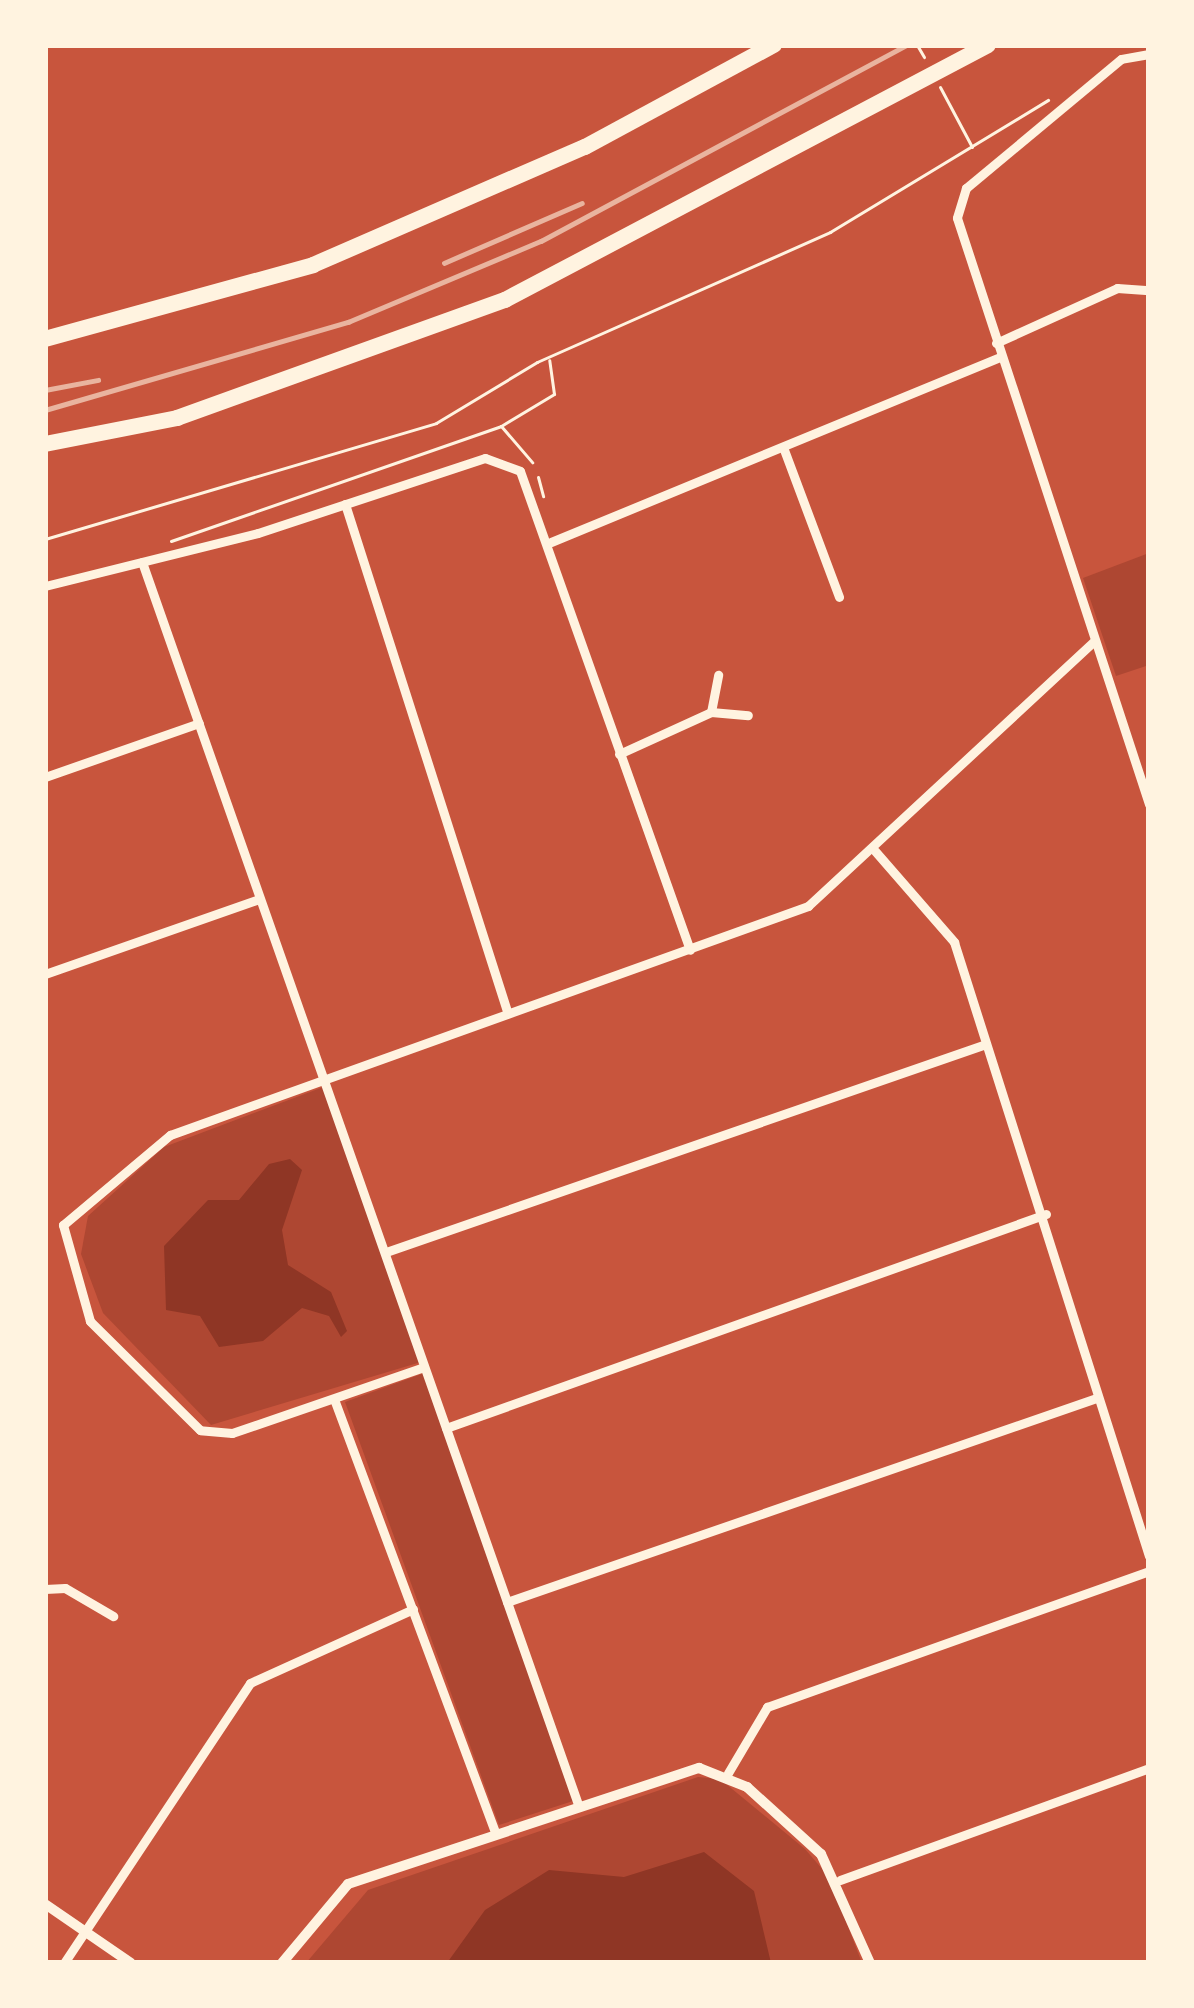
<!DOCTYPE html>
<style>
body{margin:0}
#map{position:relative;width:1194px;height:2008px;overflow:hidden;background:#c8553d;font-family:"Nunito Sans",sans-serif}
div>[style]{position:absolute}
.green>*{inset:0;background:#ae4732}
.water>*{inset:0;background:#8f3625}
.path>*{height:3px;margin:-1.5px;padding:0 1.5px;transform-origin:1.5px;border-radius:1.5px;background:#fff3e0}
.minor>*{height:9px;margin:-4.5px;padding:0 4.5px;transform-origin:4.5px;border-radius:4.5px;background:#fff3e0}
.tertiary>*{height:10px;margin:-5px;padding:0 5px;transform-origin:5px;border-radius:5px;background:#fff3e0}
.motorway>*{height:16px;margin:-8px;padding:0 8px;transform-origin:8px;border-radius:8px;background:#fff3e0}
.rail>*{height:4.5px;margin:-2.25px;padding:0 2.25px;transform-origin:2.25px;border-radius:2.25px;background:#e9b49f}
span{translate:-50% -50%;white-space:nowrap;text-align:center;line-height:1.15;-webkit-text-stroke:9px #fff3e0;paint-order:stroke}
.frame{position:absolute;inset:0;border:48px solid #fff3e0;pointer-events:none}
</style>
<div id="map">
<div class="green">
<div style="clip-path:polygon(1149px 553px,1149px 665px,1116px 676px,1083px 578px)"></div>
<div style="clip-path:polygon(326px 1086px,421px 1362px,211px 1425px,103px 1313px,81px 1254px,88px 1216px,164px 1147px)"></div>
<div style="clip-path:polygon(427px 1372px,573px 1801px,499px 1825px,345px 1402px)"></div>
<div style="clip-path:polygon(698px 1777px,720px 1779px,805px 1849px,829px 1877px,862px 1963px,306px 1963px,368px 1890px)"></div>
</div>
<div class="water">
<div style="clip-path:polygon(290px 1159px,302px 1170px,282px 1230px,288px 1265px,331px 1292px,347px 1331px,341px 1337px,329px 1316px,302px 1308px,263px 1341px,219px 1347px,200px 1316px,166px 1310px,164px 1246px,208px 1200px,239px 1200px,269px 1164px)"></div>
<div style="clip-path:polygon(704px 1852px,754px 1891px,771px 1963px,447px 1963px,485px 1910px,549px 1870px,624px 1877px)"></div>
</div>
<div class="path">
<div style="left:917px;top:45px;width:14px;rotate:60deg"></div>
<div style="left:940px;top:87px;width:68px;rotate:61.9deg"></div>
<div style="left:501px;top:426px;width:48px;rotate:49.3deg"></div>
<div style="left:538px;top:477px;width:20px;rotate:75deg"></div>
<div style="left:45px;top:539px;width:408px;rotate:-16.5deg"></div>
<div style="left:436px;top:423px;width:118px;rotate:-31.1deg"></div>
<div style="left:537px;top:362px;width:321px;rotate:-23.9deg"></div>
<div style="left:830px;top:232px;width:255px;rotate:-31.2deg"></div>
<div style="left:171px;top:541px;width:349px;rotate:-19.2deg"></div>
<div style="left:501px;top:426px;width:62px;rotate:-31.1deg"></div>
<div style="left:554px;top:394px;width:34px;rotate:-98deg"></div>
</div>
<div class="minor">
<div style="left:1149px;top:54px;width:28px;rotate:170deg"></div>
<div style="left:1121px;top:59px;width:202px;rotate:140.2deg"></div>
<div style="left:966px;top:188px;width:31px;rotate:107deg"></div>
<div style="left:957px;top:218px;width:617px;rotate:71.86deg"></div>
<div style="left:996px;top:343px;width:133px;rotate:-24.4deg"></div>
<div style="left:1117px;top:288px;width:32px;rotate:4deg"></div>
<div style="left:783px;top:447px;width:160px;rotate:69.5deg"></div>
<div style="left:345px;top:504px;width:532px;rotate:72.28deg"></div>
<div style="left:551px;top:542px;width:486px;rotate:-22.4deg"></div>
<div style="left:142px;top:562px;width:1316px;rotate:70.66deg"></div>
<div style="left:45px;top:586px;width:219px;rotate:-14deg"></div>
<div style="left:258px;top:533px;width:239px;rotate:-18.3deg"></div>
<div style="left:485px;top:458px;width:37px;rotate:20deg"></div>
<div style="left:520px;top:471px;width:508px;rotate:70.46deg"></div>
<div style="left:711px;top:712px;width:38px;rotate:-79deg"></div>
<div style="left:619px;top:754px;width:101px;rotate:-24.5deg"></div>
<div style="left:711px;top:712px;width:37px;rotate:5deg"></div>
<div style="left:45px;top:777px;width:163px;rotate:-19.3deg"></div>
<div style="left:875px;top:851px;width:121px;rotate:49deg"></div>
<div style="left:954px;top:942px;width:644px;rotate:72.38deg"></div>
<div style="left:45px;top:974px;width:227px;rotate:-19.3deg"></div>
<div style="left:386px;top:1252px;width:635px;rotate:-19.12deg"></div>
<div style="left:424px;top:1367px;width:203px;rotate:161deg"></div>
<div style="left:232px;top:1433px;width:32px;rotate:-175deg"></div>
<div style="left:200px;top:1430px;width:155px;rotate:-135.3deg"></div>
<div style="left:90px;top:1321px;width:100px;rotate:-105.7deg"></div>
<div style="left:63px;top:1225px;width:140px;rotate:-40.1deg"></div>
<div style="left:170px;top:1135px;width:678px;rotate:-19.74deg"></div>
<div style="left:808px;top:906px;width:390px;rotate:-42.8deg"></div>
<div style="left:334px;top:1399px;width:461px;rotate:69.6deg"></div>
<div style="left:446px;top:1428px;width:637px;rotate:-19.63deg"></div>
<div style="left:45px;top:1589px;width:20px;rotate:-3deg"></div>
<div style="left:65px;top:1588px;width:56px;rotate:30.3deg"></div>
<div style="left:507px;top:1602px;width:623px;rotate:-19.1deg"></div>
<div style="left:728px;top:1773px;width:77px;rotate:-59.4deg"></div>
<div style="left:767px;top:1707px;width:405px;rotate:-19.6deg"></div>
<div style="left:840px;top:1880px;width:329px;rotate:-19.9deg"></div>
<div style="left:64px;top:1963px;width:336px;rotate:-56.4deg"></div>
<div style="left:250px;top:1683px;width:179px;rotate:-24.4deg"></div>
</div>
<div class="tertiary">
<div style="left:45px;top:1904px;width:104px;rotate:34.5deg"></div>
<div style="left:282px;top:1963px;width:103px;rotate:-50.1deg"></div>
<div style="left:348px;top:1884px;width:370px;rotate:-18.3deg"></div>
<div style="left:699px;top:1768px;width:52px;rotate:21.6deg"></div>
<div style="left:747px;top:1787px;width:100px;rotate:42.2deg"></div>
<div style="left:821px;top:1854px;width:120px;rotate:65.8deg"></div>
</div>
<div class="motorway">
<div style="left:45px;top:339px;width:278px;rotate:-15.4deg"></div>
<div style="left:313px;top:265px;width:296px;rotate:-23.5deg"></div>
<div style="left:585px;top:147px;width:215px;rotate:-28.4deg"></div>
<div style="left:45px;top:444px;width:135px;rotate:-11.1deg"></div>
<div style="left:177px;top:418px;width:349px;rotate:-19.8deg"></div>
<div style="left:505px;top:300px;width:546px;rotate:-27.83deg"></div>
</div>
<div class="rail">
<div style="left:444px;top:263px;width:150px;rotate:-23.5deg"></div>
<div style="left:45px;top:390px;width:54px;rotate:-10.7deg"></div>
<div style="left:45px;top:410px;width:316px;rotate:-16.2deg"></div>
<div style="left:348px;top:322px;width:209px;rotate:-22.8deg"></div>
<div style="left:541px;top:241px;width:414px;rotate:-28.2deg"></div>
</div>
<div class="frame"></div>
</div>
